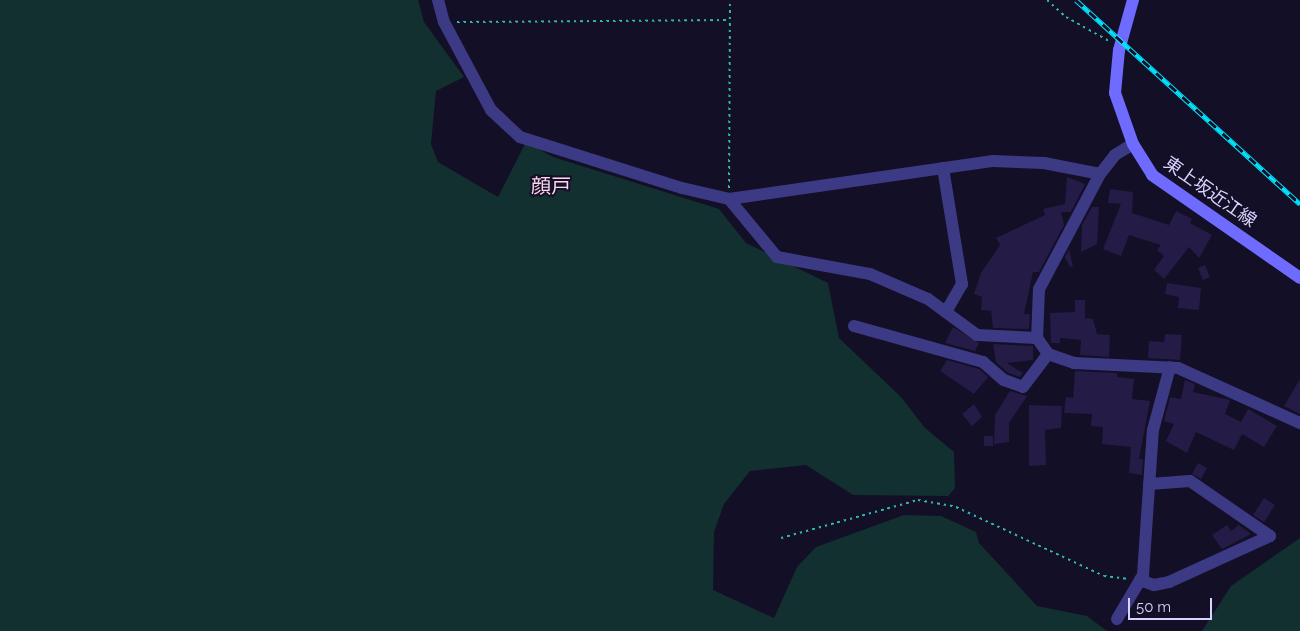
<!DOCTYPE html>
<meta charset="utf-8">
<style>
body{margin:0}
#map{position:relative;width:1300px;height:631px;overflow:hidden;background:#130f26;font-family:Raleway,"Noto Sans JP",sans-serif}
div>[style]{position:absolute}
.green>*{inset:0;background:#12302f}
.building>*{inset:0;background:#241b47}
.path>*{height:2px;margin-top:-1px;transform-origin:0;background:repeating-linear-gradient(90deg,#2fb8b0 0 2.5px,transparent 0 6.5px)}
.street>*{height:12px;margin:-6px;padding:0 6px;transform-origin:6px;border-radius:6px;background:#3d3a85}
.secondary>*{height:12px;margin:-6px;padding:0 6px;transform-origin:6px;border-radius:6px;background:#6f6bff}
.rail>*{height:5px;margin-top:-2.5px;transform-origin:0;background:repeating-linear-gradient(90deg,#130f26 0 9px,#00e5ff 0 18px);box-sizing:border-box;border-block:1px solid #00e5ff}
span{translate:-50% -50%;white-space:nowrap;text-align:center;line-height:1.15;-webkit-text-stroke:4px #130f26;paint-order:stroke}
.street-label{font-size:18px;color:#d9d4ff}
.quarter-label{font-size:20px;color:#ffd6f0}
.scale{position:absolute;left:1128px;top:598px;width:84px;height:22px;box-sizing:border-box;border:2px solid #d9d4ff;border-top:0;padding-left:6px;font-size:15px;line-height:18px;white-space:nowrap;color:#d9d4ff;-webkit-text-stroke:4px #130f26;paint-order:stroke}
</style>
<div id="map">
<div class="green">
<div style="clip-path:polygon(0 0,418px 0,424px 22px,464px 77px,436px 91px,431px 144px,438px 162px,498px 197px,526px 142px,553px 157px,719px 209px,746px 243px,828px 283px,839px 338px,901px 397px,925px 428px,954px 452px,955px 488px,948px 496px,853px 495px,806px 465px,750px 471px,724px 504px,714px 532px,713px 590px,774px 618px,797px 567px,816px 547px,904px 515px,941px 516px,976px 532px,979px 543px,1037px 606px,1087px 616px,1107px 631px,0 631px)"></div>
<div style="clip-path:polygon(1300px 538px,1300px 631px,1202px 631px,1231px 586px)"></div>
</div>
<div class="building">
<div style="clip-path:polygon(1067px 177px,1085px 184px,1071px 212px,1061px 212px,1064px 225px,1039px 272px,1033px 272px,1024px 314px,1030px 314px,1029px 329px,993px 328px,991px 311px,981px 310px,982px 297px,974px 294px,981px 273px,1000px 245px,996px 238px,1045px 215px,1043px 209px,1065px 204px)"></div>
<div style="clip-path:polygon(1110px 189px,1133px 192px,1132px 213px,1169px 225px,1176px 211px,1192px 219px,1190px 223px,1212px 235px,1199px 258px,1189px 247px,1164px 279px,1154px 270px,1164px 256px,1157px 250px,1161px 245px,1129px 235px,1121px 256px,1103px 249px,1121px 204px,1108px 203px)"></div>
<div style="clip-path:polygon(1092px 207px,1099px 207px,1097px 244px,1081px 252px,1082px 225px)"></div>
<div style="clip-path:polygon(1069px 249px,1073px 266px,1070px 267px,1065px 257px)"></div>
<div style="clip-path:polygon(1205px 265px,1210px 277px,1203px 280px,1198px 268px)"></div>
<div style="clip-path:polygon(1167px 283px,1201px 288px,1199px 310px,1178px 308px,1179px 297px,1165px 294px)"></div>
<div style="clip-path:polygon(1075px 300px,1085px 300px,1085px 318px,1093px 319px,1097px 334px,1110px 335px,1109px 357px,1080px 355px,1081px 340px,1060px 338px,1060px 343px,1051px 343px,1050px 313px,1075px 312px)"></div>
<div style="clip-path:polygon(953px 327px,979px 343px,975px 351px,945px 343px)"></div>
<div style="clip-path:polygon(1165px 334px,1182px 335px,1180px 360px,1148px 358px,1149px 341px,1164px 342px)"></div>
<div style="clip-path:polygon(993px 344px,1033px 346px,1033px 360px,1007px 363px,1023px 373px,1020px 377px,1008px 373px,996px 362px)"></div>
<div style="clip-path:polygon(947px 360px,979px 369px,988px 377px,974px 394px,940px 371px)"></div>
<div style="clip-path:polygon(1075px 371px,1117px 373px,1117px 377px,1134px 379px,1132px 399px,1150px 401px,1139px 459px,1143px 459px,1142px 475px,1129px 473px,1131px 447px,1102px 444px,1103px 427px,1091px 426px,1092px 414px,1064px 413px,1066px 397px,1073px 398px)"></div>
<div style="clip-path:polygon(1300px 379px,1300px 414px,1284px 406px)"></div>
<div style="clip-path:polygon(1185px 380px,1195px 384px,1193px 392px,1230px 400px,1225px 414px,1241px 422px,1248px 409px,1277px 426px,1264px 447px,1242px 434px,1234px 450px,1196px 432px,1187px 453px,1166px 441px,1174px 424px,1164px 421px,1170px 397px,1181px 399px)"></div>
<div style="clip-path:polygon(1010px 391px,1027px 396px,1009px 423px,1009px 442px,994px 444px,995px 415px)"></div>
<div style="clip-path:polygon(974px 404px,982px 417px,972px 426px,962px 414px)"></div>
<div style="clip-path:polygon(1029px 405px,1062px 406px,1061px 428px,1045px 430px,1046px 465px,1029px 466px)"></div>
<div style="clip-path:polygon(984px 436px,993px 436px,993px 446px,984px 446px)"></div>
<div style="clip-path:polygon(1198px 463px,1207px 468px,1201px 479px,1192px 474px)"></div>
<div style="clip-path:polygon(1264px 498px,1275px 505px,1264px 522px,1253px 515px)"></div>
<div style="clip-path:polygon(1227px 525px,1231px 531px,1239px 525px,1251px 534px,1222px 549px,1212px 535px)"></div>
</div>
<div class="path">
<div style="left:1047px;top:0;width:25px;rotate:42deg"></div>
<div style="left:1066px;top:17px;width:49px;rotate:29.2deg"></div>
<div style="left:457px;top:22px;width:273px;rotate:-0.4deg"></div>
<div style="left:729px;top:188px;width:188px;rotate:-89.7deg"></div>
<div style="left:781px;top:538px;width:142px;rotate:-15.5deg"></div>
<div style="left:918px;top:500px;width:39px;rotate:10deg"></div>
<div style="left:956px;top:507px;width:163px;rotate:25deg"></div>
<div style="left:1104px;top:576px;width:23px;rotate:7deg"></div>
</div>
<div class="street">
<div style="left:438px;top:0;width:23px;rotate:75deg"></div>
<div style="left:444px;top:22px;width:100px;rotate:61.9deg"></div>
<div style="left:491px;top:110px;width:40px;rotate:43deg"></div>
<div style="left:520px;top:137px;width:170px;rotate:17.5deg"></div>
<div style="left:682px;top:188px;width:48px;rotate:13.2deg"></div>
<div style="left:729px;top:199px;width:267px;rotate:-8.2deg"></div>
<div style="left:993px;top:161px;width:51px;rotate:2.2deg"></div>
<div style="left:1044px;top:163px;width:57px;rotate:11.1deg"></div>
<div style="left:1133px;top:144px;width:21px;rotate:149deg"></div>
<div style="left:1115px;top:155px;width:24px;rotate:128deg"></div>
<div style="left:1100px;top:174px;width:130px;rotate:117.9deg"></div>
<div style="left:1039px;top:289px;width:49px;rotate:92.3deg"></div>
<div style="left:1037px;top:338px;width:19px;rotate:55deg"></div>
<div style="left:1048px;top:354px;width:28px;rotate:19deg"></div>
<div style="left:1074px;top:363px;width:104px;rotate:2.8deg"></div>
<div style="left:1178px;top:368px;width:134px;rotate:24.3deg"></div>
<div style="left:943px;top:168px;width:118px;rotate:80.7deg"></div>
<div style="left:962px;top:284px;width:32px;rotate:120deg"></div>
<div style="left:729px;top:199px;width:75px;rotate:50.4deg"></div>
<div style="left:777px;top:257px;width:95px;rotate:10.4deg"></div>
<div style="left:870px;top:274px;width:63px;rotate:23.3deg"></div>
<div style="left:928px;top:299px;width:61px;rotate:36.3deg"></div>
<div style="left:977px;top:335px;width:60px;rotate:2.9deg"></div>
<div style="left:854px;top:326px;width:134px;rotate:15.6deg"></div>
<div style="left:983px;top:362px;width:28px;rotate:41deg"></div>
<div style="left:1004px;top:380px;width:20px;rotate:20deg"></div>
<div style="left:1023px;top:387px;width:41px;rotate:-52.9deg"></div>
<div style="left:1140px;top:580px;width:15px;rotate:20deg"></div>
<div style="left:1154px;top:585px;width:15px;rotate:-11deg"></div>
<div style="left:1169px;top:582px;width:111px;rotate:-24.5deg"></div>
<div style="left:1270px;top:536px;width:97px;rotate:-145.5deg"></div>
<div style="left:1190px;top:481px;width:41px;rotate:175.8deg"></div>
<div style="left:1117px;top:619px;width:51px;rotate:-59.4deg"></div>
<div style="left:1143px;top:575px;width:145px;rotate:-86.1deg"></div>
<div style="left:1153px;top:430px;width:65px;rotate:-74.9deg"></div>
</div>
<div class="secondary">
<div style="left:1133px;top:0;width:52px;rotate:105.6deg"></div>
<div style="left:1119px;top:50px;width:43px;rotate:95.3deg"></div>
<div style="left:1115px;top:93px;width:54px;rotate:70.6deg"></div>
<div style="left:1133px;top:144px;width:36px;rotate:58deg"></div>
<div style="left:1152px;top:175px;width:180px;rotate:34.8deg"></div>
</div>
<div class="rail">
<div style="left:1076px;top:0;width:303px;rotate:42.3deg"></div>
</div>
<div class="street-label">
<span style="left:1210px;top:192px;rotate:35deg">東上坂近江線</span>
</div>
<div class="quarter-label">
<span style="left:551px;top:186px">顔戸</span>
</div>
<div class="scale">50 m</div>
</div>
